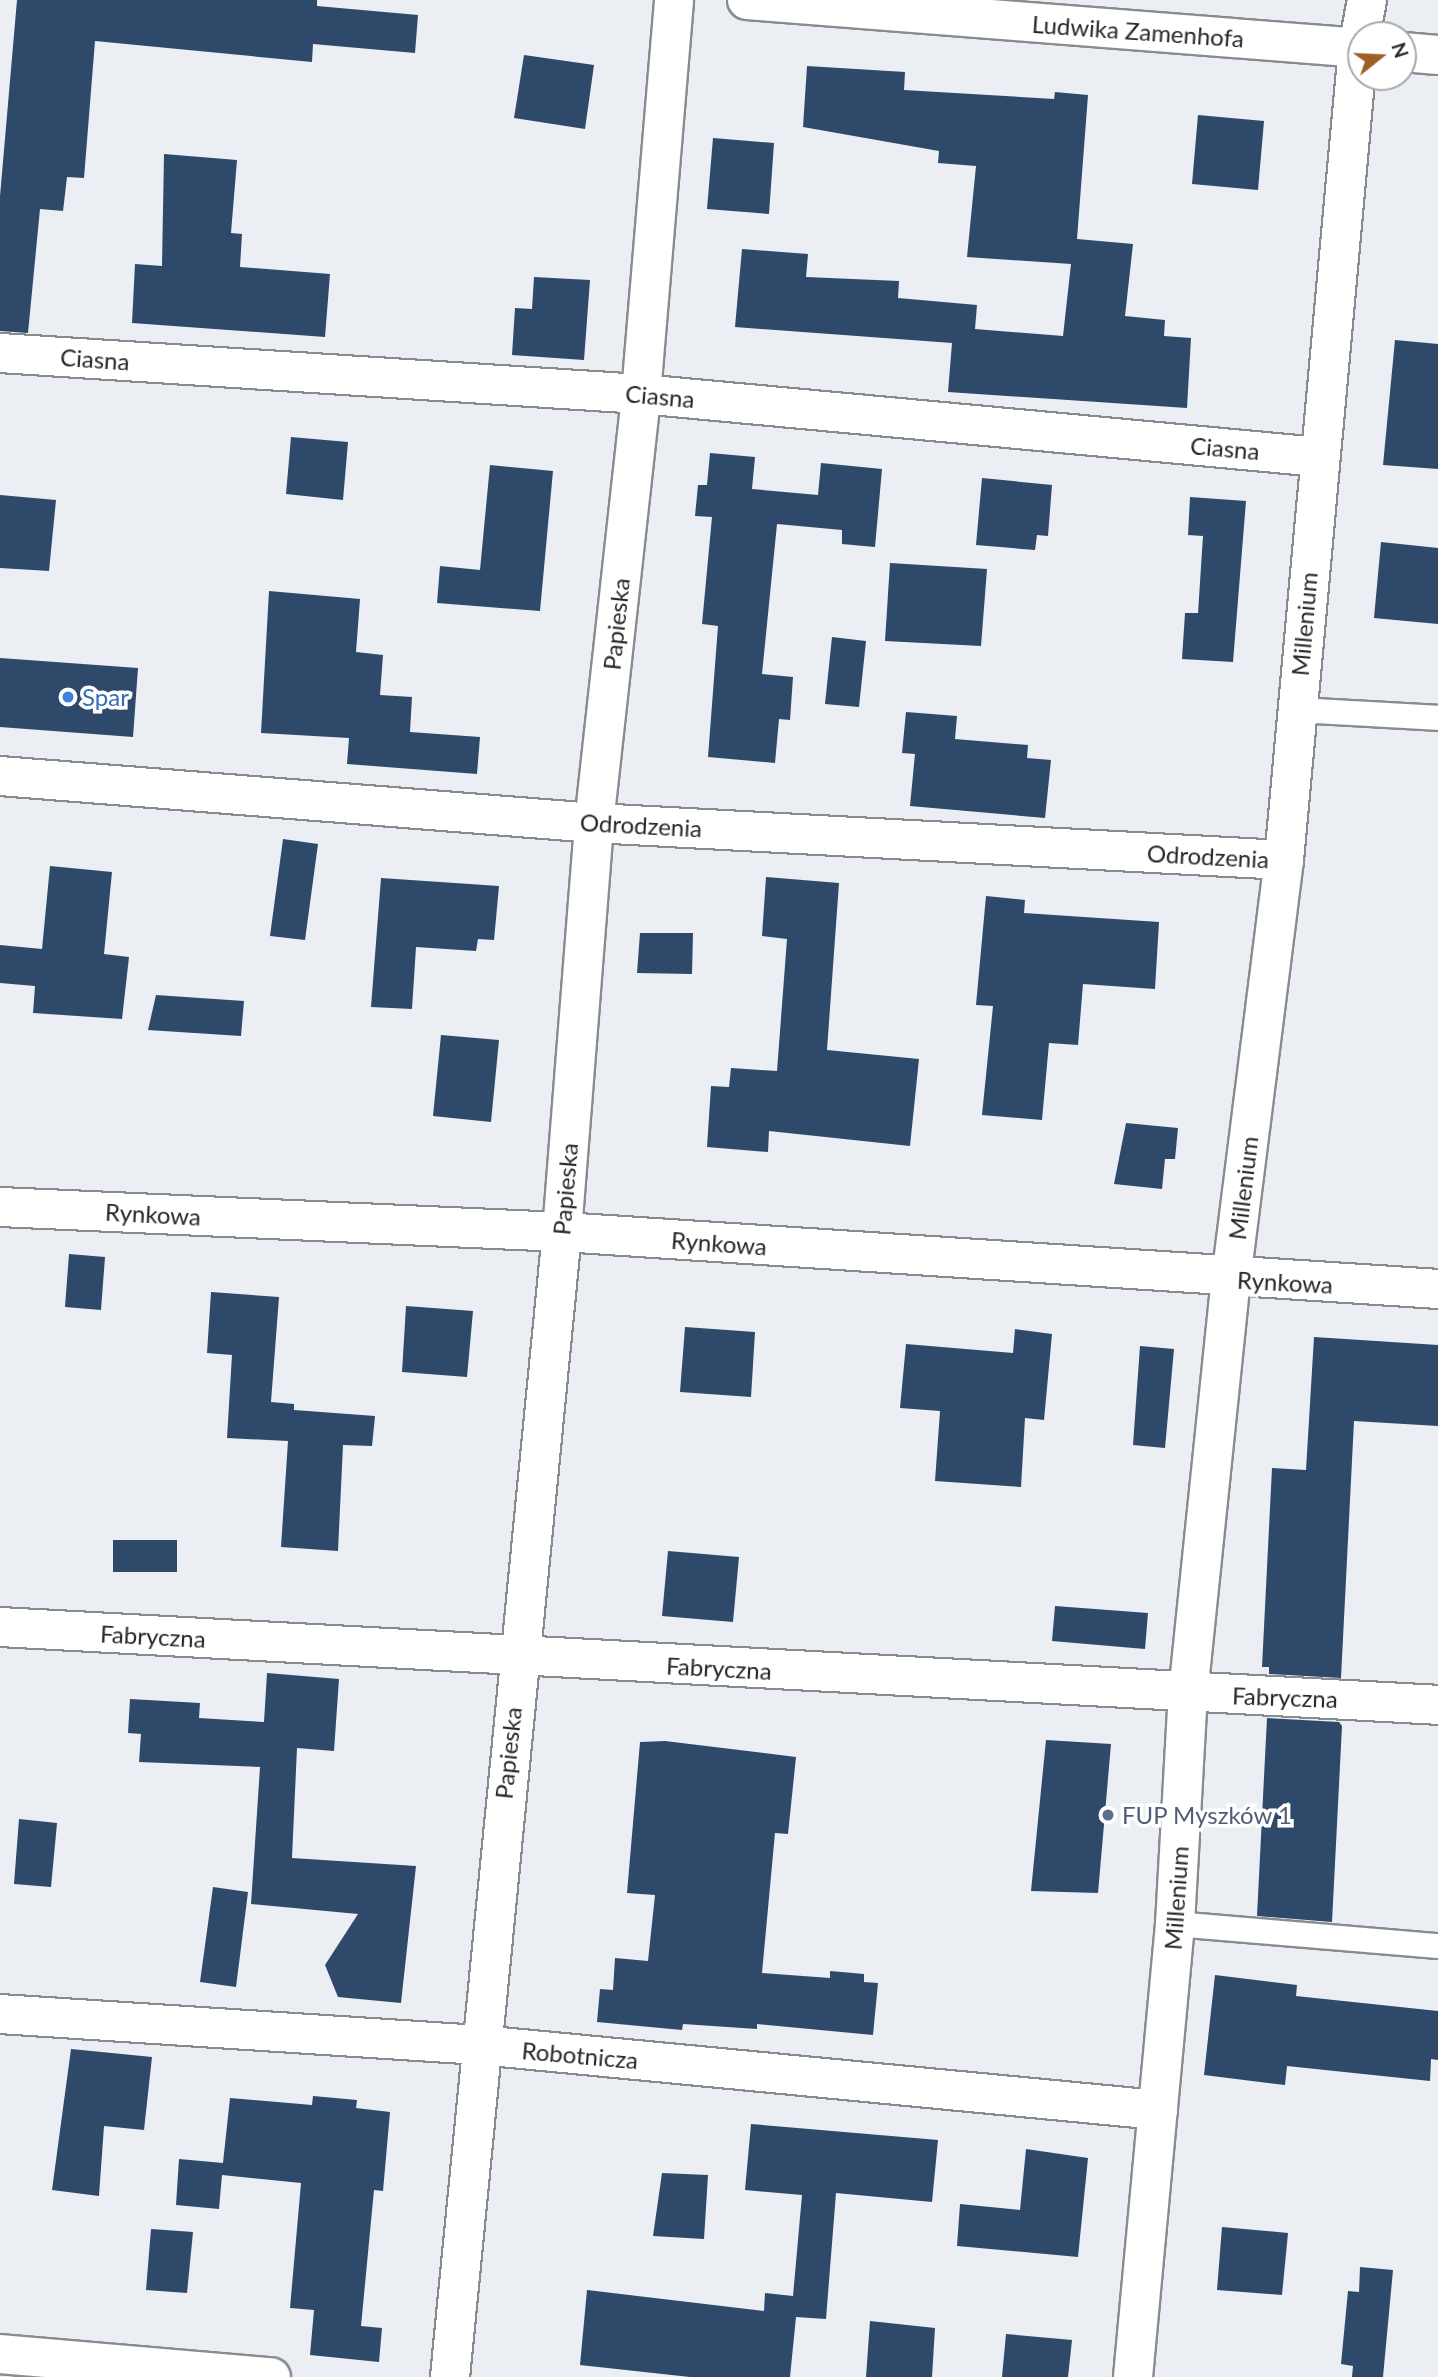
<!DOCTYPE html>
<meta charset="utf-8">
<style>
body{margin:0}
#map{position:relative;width:1438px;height:2377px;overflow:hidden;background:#ebeef3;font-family:Lato,sans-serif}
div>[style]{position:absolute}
.building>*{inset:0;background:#2f496b}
.roads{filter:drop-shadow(2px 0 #888b90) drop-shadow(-2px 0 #888b90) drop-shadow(0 2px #888b90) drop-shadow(0 -2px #888b90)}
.lane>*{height:24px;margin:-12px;padding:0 12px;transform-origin:12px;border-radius:12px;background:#fff}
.street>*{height:38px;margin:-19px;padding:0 19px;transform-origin:19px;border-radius:19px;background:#fff}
.dots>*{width:19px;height:19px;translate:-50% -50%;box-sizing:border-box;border:4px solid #fff;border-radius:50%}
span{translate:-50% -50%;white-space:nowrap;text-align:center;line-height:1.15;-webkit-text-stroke:7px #fff;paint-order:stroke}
.street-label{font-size:24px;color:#252729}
.shop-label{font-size:24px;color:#366cbe}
.left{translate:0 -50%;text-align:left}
.service-label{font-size:24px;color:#4e5e75}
.north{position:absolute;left:1347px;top:21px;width:70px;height:70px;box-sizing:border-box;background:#fff;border:2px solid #a8a9a9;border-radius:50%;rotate:72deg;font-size:19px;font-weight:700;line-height:28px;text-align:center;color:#252729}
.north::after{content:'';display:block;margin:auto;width:24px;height:32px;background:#9e6025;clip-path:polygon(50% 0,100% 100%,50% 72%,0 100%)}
</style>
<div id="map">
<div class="building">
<div style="clip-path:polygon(17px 0,317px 0,317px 6px,418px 15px,415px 53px,313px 44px,312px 62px,95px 41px,84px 178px,67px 177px,63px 211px,40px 209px,28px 333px,0 331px,0 196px)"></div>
<div style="clip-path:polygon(524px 55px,594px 65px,585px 129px,514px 118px)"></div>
<div style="clip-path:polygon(807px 66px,905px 72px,904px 90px,1054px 99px,1055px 92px,1088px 95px,1077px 239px,1133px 244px,1125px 316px,1165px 320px,1164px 336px,1191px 338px,1187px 408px,948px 392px,952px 343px,735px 327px,742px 249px,808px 254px,806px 277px,899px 281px,898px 298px,977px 305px,975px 329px,1063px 336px,1071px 264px,967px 257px,976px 166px,938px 163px,939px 151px,803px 127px)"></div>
<div style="clip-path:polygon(1198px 115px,1264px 121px,1258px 190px,1192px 184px)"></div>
<div style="clip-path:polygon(713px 138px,774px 143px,769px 214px,707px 209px)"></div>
<div style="clip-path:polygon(164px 154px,237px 160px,231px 233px,242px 234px,240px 267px,330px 274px,325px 337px,132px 323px,135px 264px,162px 266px)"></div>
<div style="clip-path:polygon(534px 277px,590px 280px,584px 360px,512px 355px,515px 308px,532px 309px)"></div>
<div style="clip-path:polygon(1395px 340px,1438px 344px,1438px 469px,1383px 465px)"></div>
<div style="clip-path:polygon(291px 437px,348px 442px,343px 500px,286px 494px)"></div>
<div style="clip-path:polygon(710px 453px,755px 457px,752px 489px,818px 495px,821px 463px,882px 469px,875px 547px,842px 544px,842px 530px,777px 524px,762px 674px,793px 677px,790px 720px,779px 719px,775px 763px,708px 757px,718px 626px,702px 624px,712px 517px,695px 516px,698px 485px,707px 485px)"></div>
<div style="clip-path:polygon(490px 465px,553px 471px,540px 611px,437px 603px,440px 566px,480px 570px)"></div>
<div style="clip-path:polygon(982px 478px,1052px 485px,1048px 536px,1037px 535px,1035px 550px,976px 545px)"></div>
<div style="clip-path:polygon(0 495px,56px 500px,49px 571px,0 568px)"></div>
<div style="clip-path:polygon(1190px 497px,1246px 501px,1233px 662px,1182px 659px,1185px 613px,1198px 613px,1203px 536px,1188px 535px)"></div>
<div style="clip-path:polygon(1381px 542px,1438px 548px,1438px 624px,1374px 618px)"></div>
<div style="clip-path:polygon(890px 563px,987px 569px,981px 646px,885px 641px)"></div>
<div style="clip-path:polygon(269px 591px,360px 599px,356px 652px,383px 655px,380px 695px,412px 697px,410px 732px,480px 737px,477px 774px,347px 764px,349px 738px,261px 733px)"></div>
<div style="clip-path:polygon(832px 637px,866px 641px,859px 707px,825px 704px)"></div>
<div style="clip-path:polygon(0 658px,138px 668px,133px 737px,0 727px)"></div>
<div style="clip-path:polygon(906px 712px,957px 716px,955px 739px,1028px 745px,1027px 758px,1051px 760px,1045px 818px,910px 806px,915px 754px,902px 753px)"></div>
<div style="clip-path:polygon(283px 839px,318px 844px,305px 940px,270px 936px)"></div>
<div style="clip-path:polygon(50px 866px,112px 872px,104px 954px,129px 957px,122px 1019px,33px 1013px,35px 986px,0 983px,0 945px,42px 949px)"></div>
<div style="clip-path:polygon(766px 877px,839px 883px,827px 1050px,919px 1059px,910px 1146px,769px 1131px,768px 1152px,707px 1147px,711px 1086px,729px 1087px,731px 1068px,777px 1071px,787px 939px,762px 936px)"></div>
<div style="clip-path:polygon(381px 878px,499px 886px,494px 940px,478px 939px,476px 951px,416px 947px,412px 1009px,371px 1007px)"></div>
<div style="clip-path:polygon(986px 896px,1025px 900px,1024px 913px,1159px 922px,1155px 989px,1083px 984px,1078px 1045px,1049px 1043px,1042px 1120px,982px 1115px,993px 1006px,976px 1005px)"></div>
<div style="clip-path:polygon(640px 933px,693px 933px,692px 974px,637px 973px)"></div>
<div style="clip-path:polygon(156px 995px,244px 1001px,241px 1036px,148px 1030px)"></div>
<div style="clip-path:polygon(441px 1035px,499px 1040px,491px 1122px,433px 1116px)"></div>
<div style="clip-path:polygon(1126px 1123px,1178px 1128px,1175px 1159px,1165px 1159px,1162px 1189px,1114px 1184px)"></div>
<div style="clip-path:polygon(69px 1254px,105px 1257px,101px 1310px,65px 1307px)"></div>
<div style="clip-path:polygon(211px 1292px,279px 1297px,271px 1402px,294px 1404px,294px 1410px,375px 1416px,372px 1446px,343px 1445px,338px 1551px,281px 1547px,288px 1441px,227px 1438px,232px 1355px,207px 1353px)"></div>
<div style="clip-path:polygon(406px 1306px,473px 1311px,467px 1377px,402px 1372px)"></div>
<div style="clip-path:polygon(685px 1327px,755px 1332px,751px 1397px,680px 1392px)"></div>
<div style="clip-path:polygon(1015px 1329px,1052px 1334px,1044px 1420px,1025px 1418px,1021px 1487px,935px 1481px,940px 1411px,900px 1408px,906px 1344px,1013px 1353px)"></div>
<div style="clip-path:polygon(1314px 1337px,1438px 1345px,1438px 1426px,1354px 1421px,1341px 1678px,1269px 1674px,1269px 1667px,1262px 1667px,1272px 1468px,1306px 1470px)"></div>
<div style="clip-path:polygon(1140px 1346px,1174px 1349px,1165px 1448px,1133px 1445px)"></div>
<div style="clip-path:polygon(113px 1540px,177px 1540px,177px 1572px,113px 1572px)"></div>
<div style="clip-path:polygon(668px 1551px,739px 1557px,733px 1622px,662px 1616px)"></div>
<div style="clip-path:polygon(1055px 1606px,1148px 1613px,1145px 1649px,1052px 1641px)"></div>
<div style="clip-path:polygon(267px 1673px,339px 1679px,334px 1751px,297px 1748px,292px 1858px,416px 1866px,401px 2003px,338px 1997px,325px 1965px,358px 1914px,251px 1904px,260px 1767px,139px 1762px,141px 1734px,128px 1733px,130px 1699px,200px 1703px,199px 1718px,264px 1722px)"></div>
<div style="clip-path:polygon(1267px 1718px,1339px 1722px,1342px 1726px,1332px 1922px,1257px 1916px)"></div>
<div style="clip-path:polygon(1046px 1740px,1111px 1744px,1098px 1893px,1031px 1891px)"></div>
<div style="clip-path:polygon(665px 1741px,796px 1757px,788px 1834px,775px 1833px,762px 1973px,830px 1978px,830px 1971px,864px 1974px,864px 1982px,878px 1983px,873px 2035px,757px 2024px,757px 2029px,683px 2024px,682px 2030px,597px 2022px,600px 1989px,613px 1990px,615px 1958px,648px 1961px,655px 1895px,627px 1893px,640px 1742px)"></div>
<div style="clip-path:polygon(19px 1819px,57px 1823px,51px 1887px,14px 1884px)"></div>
<div style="clip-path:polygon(213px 1887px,248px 1892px,236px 1987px,200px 1982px)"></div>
<div style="clip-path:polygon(1215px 1975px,1297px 1985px,1296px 1996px,1438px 2011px,1438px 2060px,1431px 2059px,1430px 2081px,1287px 2066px,1285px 2085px,1204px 2075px)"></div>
<div style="clip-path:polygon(71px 2049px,152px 2057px,144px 2130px,104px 2126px,99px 2196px,52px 2190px)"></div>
<div style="clip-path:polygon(313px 2096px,357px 2100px,356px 2108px,390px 2112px,383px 2191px,374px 2190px,361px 2326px,382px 2328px,379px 2362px,310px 2355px,314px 2310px,290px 2308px,301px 2183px,222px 2175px,219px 2209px,176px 2205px,179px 2159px,223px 2163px,222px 2172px,230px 2098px,312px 2105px)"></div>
<div style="clip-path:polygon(751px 2124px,938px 2140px,932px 2202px,836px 2193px,826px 2319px,796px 2317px,790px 2377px,690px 2377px,580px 2365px,587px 2290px,764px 2311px,765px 2293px,793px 2296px,802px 2195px,745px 2190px)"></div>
<div style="clip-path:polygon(1026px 2149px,1088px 2158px,1078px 2257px,957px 2246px,960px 2204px,1020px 2210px)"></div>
<div style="clip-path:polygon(662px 2173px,708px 2175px,704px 2239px,653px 2236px)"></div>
<div style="clip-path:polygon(1222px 2227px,1288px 2233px,1282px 2295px,1217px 2290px)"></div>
<div style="clip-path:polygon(151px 2229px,193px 2232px,187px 2293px,146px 2290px)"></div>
<div style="clip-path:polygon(1360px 2267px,1393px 2270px,1383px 2377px,1352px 2377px,1353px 2366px,1341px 2364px,1348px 2291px,1359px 2292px)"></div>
<div style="clip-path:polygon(870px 2321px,935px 2328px,932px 2377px,866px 2377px)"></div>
<div style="clip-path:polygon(1006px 2334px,1072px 2340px,1068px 2377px,1002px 2377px)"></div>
</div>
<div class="roads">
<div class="lane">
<div style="left:1296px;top:710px;width:142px;rotate:3.2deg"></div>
<div style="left:1175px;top:1924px;width:264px;rotate:4.8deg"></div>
</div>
<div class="street">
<div style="left:747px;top:0;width:616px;rotate:4.47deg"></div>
<div style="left:1403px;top:52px;width:35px;rotate:5deg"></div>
<div style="left:0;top:353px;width:642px;rotate:3.66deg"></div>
<div style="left:641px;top:394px;width:681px;rotate:5.31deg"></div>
<div style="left:0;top:776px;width:596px;rotate:4.52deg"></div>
<div style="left:594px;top:823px;width:691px;rotate:3.07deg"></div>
<div style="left:0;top:1207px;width:563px;rotate:2.55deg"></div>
<div style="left:562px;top:1232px;width:878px;rotate:3.72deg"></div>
<div style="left:0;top:1627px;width:1440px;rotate:3.1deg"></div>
<div style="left:0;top:2014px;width:481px;rotate:3.7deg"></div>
<div style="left:480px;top:2045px;width:681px;rotate:5.48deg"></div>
<div style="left:0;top:2354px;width:272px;rotate:4.9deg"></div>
<div style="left:450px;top:2377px;width:1150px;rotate:-84.41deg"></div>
<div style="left:562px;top:1232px;width:410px;rotate:-85.5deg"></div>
<div style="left:594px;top:823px;width:432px;rotate:-83.7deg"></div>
<div style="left:641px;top:394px;width:395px;rotate:-85.2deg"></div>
<div style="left:1133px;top:2377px;width:455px;rotate:-84.7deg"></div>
<div style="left:1175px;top:1924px;width:230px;rotate:-86.8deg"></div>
<div style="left:1188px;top:1694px;width:417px;rotate:-84.1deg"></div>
<div style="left:1231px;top:1279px;width:422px;rotate:-82.8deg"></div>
<div style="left:1284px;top:860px;width:815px;rotate:-84.79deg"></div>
<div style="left:1358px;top:48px;width:49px;rotate:-79.4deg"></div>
</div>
</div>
<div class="dots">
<div style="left:68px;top:697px;background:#3f7fe0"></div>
<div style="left:1108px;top:1815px;background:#5c6f8a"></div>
</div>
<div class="street-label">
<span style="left:1138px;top:31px;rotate:4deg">Ludwika Zamenhofa</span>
<span style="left:95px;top:359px;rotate:4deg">Ciasna</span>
<span style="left:660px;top:396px;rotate:5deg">Ciasna</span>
<span style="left:1225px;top:448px;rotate:5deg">Ciasna</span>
<span style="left:616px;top:624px;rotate:-84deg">Papieska</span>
<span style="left:1304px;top:624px;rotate:-85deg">Millenium</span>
<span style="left:641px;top:825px;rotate:3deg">Odrodzenia</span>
<span style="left:1208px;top:856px;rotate:3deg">Odrodzenia</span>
<span style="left:1243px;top:1188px;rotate:-83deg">Millenium</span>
<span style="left:565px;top:1189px;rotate:-85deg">Papieska</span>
<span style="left:153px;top:1214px;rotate:3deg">Rynkowa</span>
<span style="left:719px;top:1243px;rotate:4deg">Rynkowa</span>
<span style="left:1285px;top:1282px;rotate:3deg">Rynkowa</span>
<span style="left:153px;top:1636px;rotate:3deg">Fabryczna</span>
<span style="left:719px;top:1668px;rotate:3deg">Fabryczna</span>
<span style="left:1285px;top:1697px;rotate:2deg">Fabryczna</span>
<span style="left:508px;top:1753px;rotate:-84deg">Papieska</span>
<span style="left:1176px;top:1898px;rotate:-86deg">Millenium</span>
<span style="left:580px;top:2055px;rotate:5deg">Robotnicza</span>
</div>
<div class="shop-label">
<span class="left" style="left:82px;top:697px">Spar</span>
</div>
<div class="service-label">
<span class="left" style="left:1122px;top:1815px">FUP Myszków 1</span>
</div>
<div class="north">N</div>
</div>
